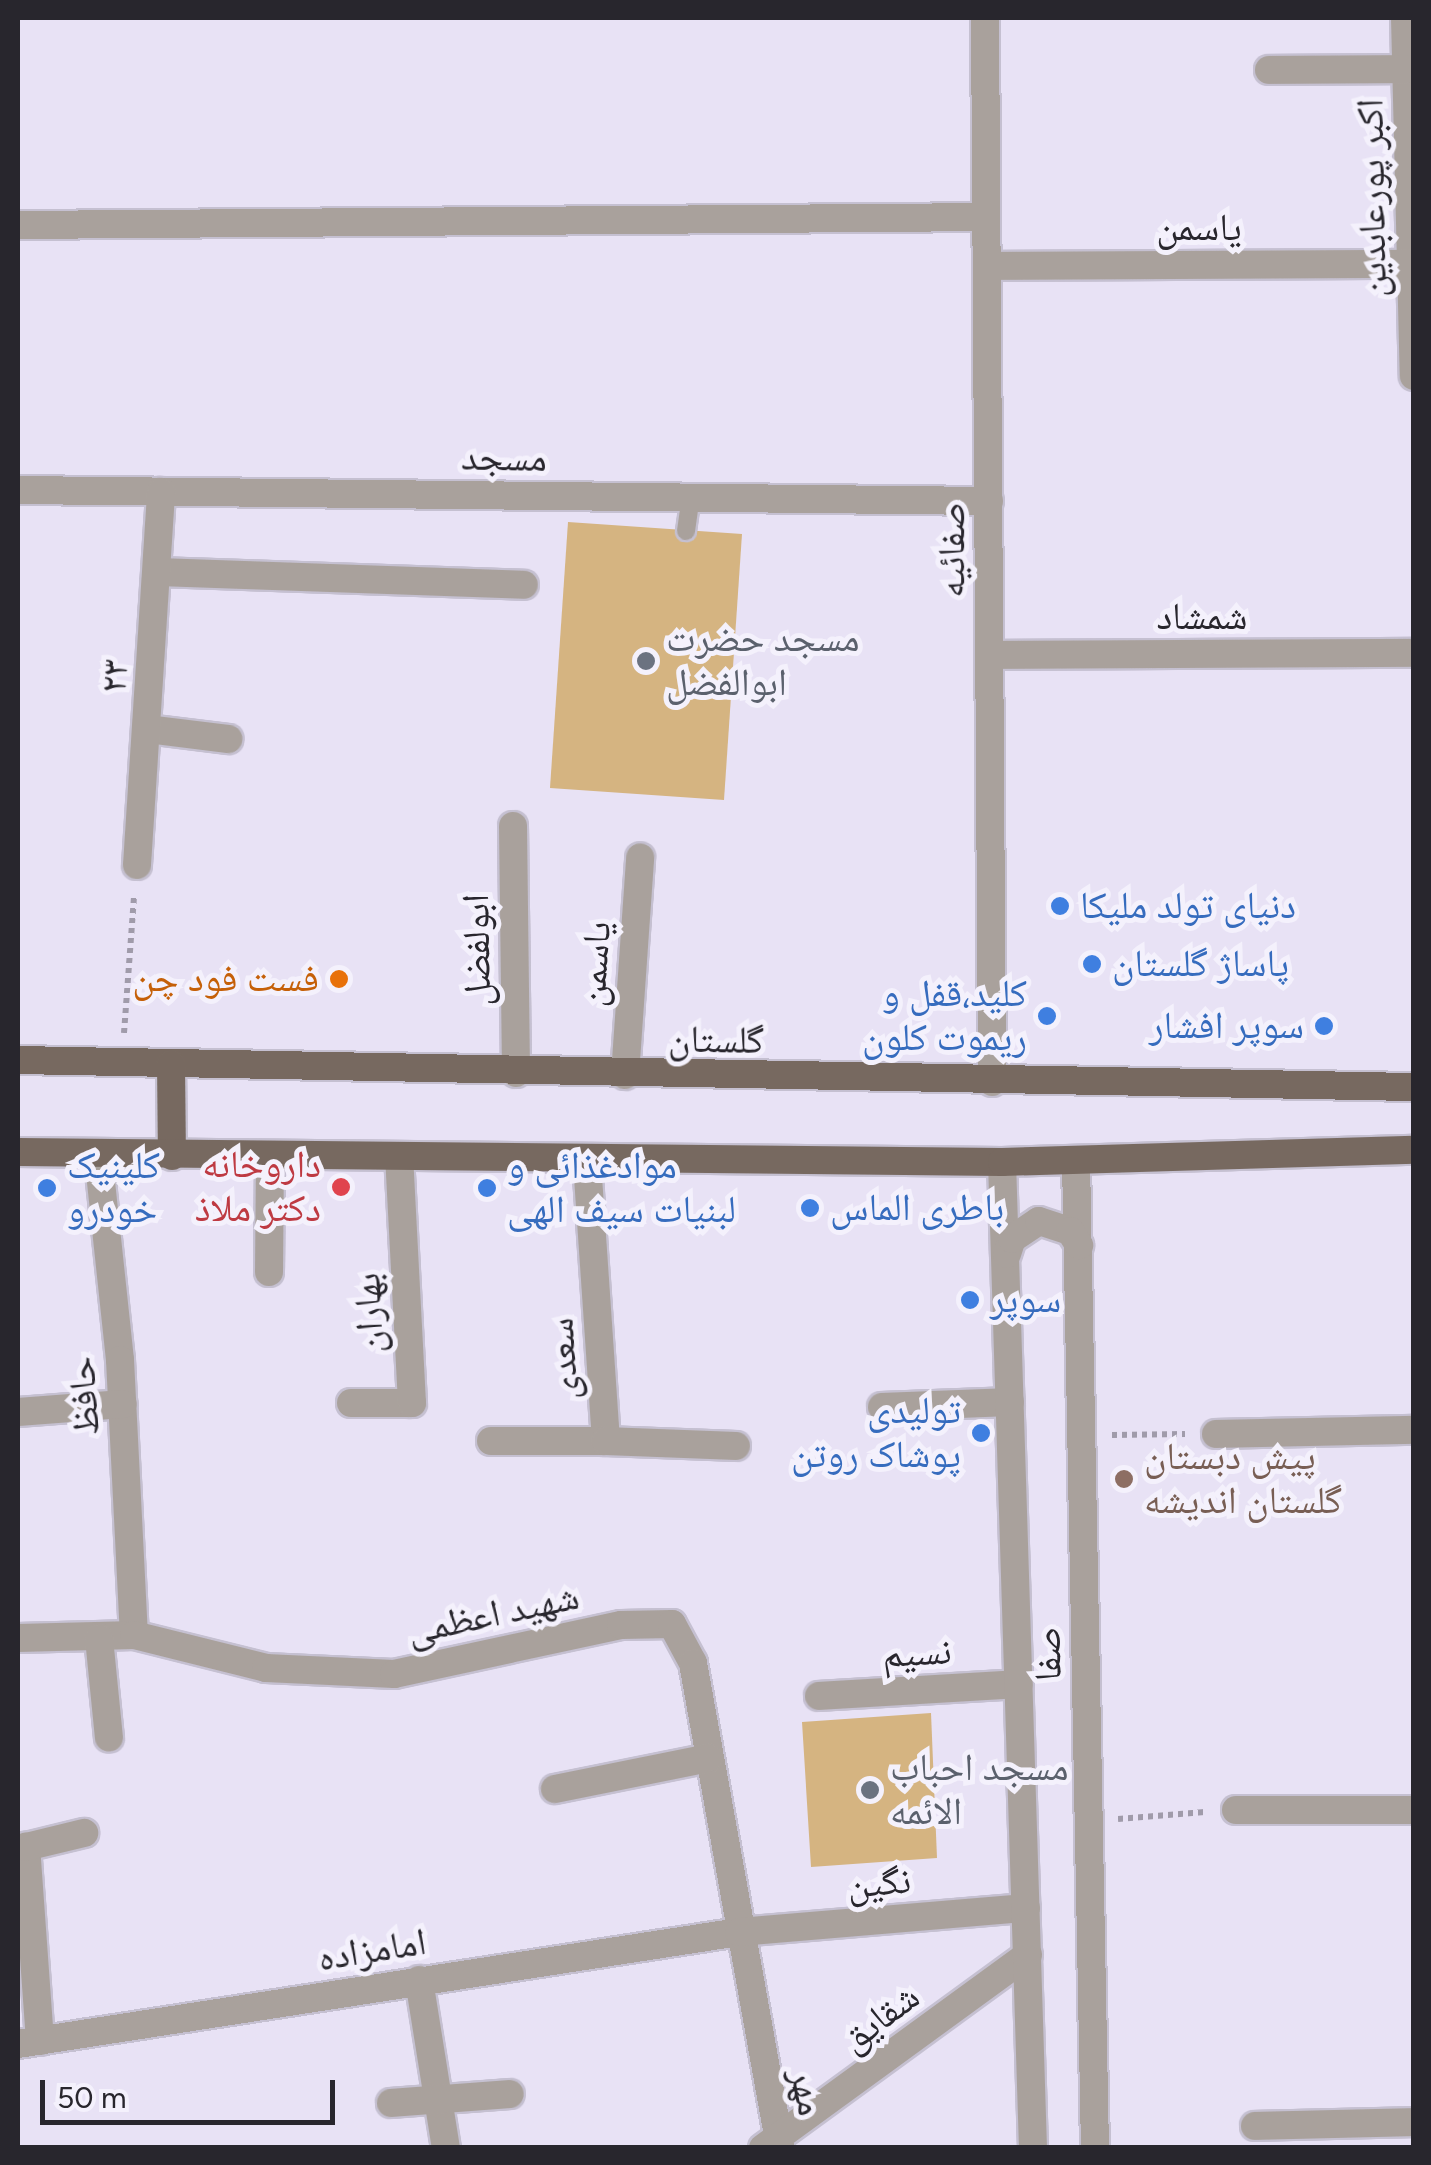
<!DOCTYPE html>
<meta charset="utf-8">
<style>
body{margin:0}
#map{position:relative;width:1431px;height:2165px;overflow:hidden;background:#e8e2f5;font-family:Figtree,"Noto Naskh Arabic",sans-serif}
div>[style]{position:absolute}
.building>*{inset:0;background:#d5b481}
.path>*{height:6px;margin-top:-3px;transform-origin:0;background:repeating-linear-gradient(90deg,#a09baa 0 5px,transparent 0 10px)}
.roads{filter:drop-shadow(2px 0 #c5c0d1) drop-shadow(-2px 0 #c5c0d1) drop-shadow(0 2px #c5c0d1) drop-shadow(0 -2px #c5c0d1)}
.service>*{height:18px;margin:-9px;padding:0 9px;transform-origin:9px;border-radius:9px;background:#a9a19c}
.minor>*{height:28px;margin:-14px;padding:0 14px;transform-origin:14px;border-radius:14px;background:#a9a19c}
.tertiary>*{height:28px;margin:-14px;padding:0 14px;transform-origin:14px;border-radius:14px;background:#a9a19c}
.primary>*{height:28px;margin:-14px;padding:0 14px;transform-origin:14px;border-radius:14px;background:#776960}
.dots>*{width:28px;height:28px;translate:-50% -50%;box-sizing:border-box;border:5px solid #f4f1fc;border-radius:50%}
span{translate:-50% -50%;white-space:nowrap;text-align:center;line-height:1.15;-webkit-text-stroke:10px #f4f1fc;paint-order:stroke}
.street-label{font-size:38px;color:#28262d}
.worship-label{font-size:38px;color:#5b616d}
.left{translate:0 -50%;text-align:left}
.shop-label{font-size:38px;color:#366cbe}
.right{translate:-100% -50%;text-align:right}
.food-label{font-size:38px;color:#c56008}
.health-label{font-size:38px;color:#be3a42}
.education-label{font-size:38px;color:#785e54}
.frame{position:absolute;inset:0;border:20px solid #28262d;pointer-events:none}
.scale{position:absolute;left:40px;top:2080px;width:295px;height:45px;box-sizing:border-box;border:5px solid #28262d;border-top:0;padding-left:12px;font-size:30px;line-height:35px;white-space:nowrap;color:#28262d;-webkit-text-stroke:8px #f4f1fc;paint-order:stroke}
</style>
<div id="map">
<div class="building">
<div style="clip-path:polygon(568px 522px,742px 534px,724px 800px,550px 788px)"></div>
<div style="clip-path:polygon(931px 1713px,937px 1858px,811px 1867px,802px 1722px)"></div>
</div>
<div class="path">
<div style="left:124px;top:1033px;width:137px;rotate:-85.8deg"></div>
<div style="left:1112px;top:1435px;width:73px;rotate:-0.8deg"></div>
<div style="left:1118px;top:1819px;width:87px;rotate:-4.6deg"></div>
</div>
<div class="roads">
<div class="service">
<div style="left:686px;top:531px;width:34px;rotate:-82deg"></div>
</div>
<div class="minor">
<div style="left:1405px;top:18px;width:358px;rotate:88.6deg"></div>
<div style="left:1269px;top:70px;width:138px;rotate:-0.4deg"></div>
<div style="left:18px;top:225px;width:967px;rotate:-0.47deg"></div>
<div style="left:988px;top:266px;width:423px;rotate:-0.3deg"></div>
<div style="left:18px;top:490px;width:971px;rotate:0.65deg"></div>
<div style="left:158px;top:572px;width:366px;rotate:2deg"></div>
<div style="left:990px;top:655px;width:424px;rotate:-0.3deg"></div>
<div style="left:148px;top:729px;width:81px;rotate:7.1deg"></div>
<div style="left:513px;top:826px;width:247px;rotate:89.3deg"></div>
<div style="left:137px;top:865px;width:374px;rotate:-86.3deg"></div>
<div style="left:625px;top:1075px;width:218px;rotate:-86deg"></div>
<div style="left:98px;top:1154px;width:207px;rotate:83.9deg"></div>
<div style="left:120px;top:1360px;width:275px;rotate:87.1deg"></div>
<div style="left:269px;top:1272px;width:115px;rotate:-89.5deg"></div>
<div style="left:351px;top:1403px;width:61px"></div>
<div style="left:412px;top:1403px;width:245px;rotate:-93deg"></div>
<div style="left:882px;top:1407px;width:128px;rotate:-2.2deg"></div>
<div style="left:18px;top:1412px;width:105px;rotate:-4.4deg"></div>
<div style="left:1216px;top:1434px;width:198px;rotate:-1.2deg"></div>
<div style="left:491px;top:1441px;width:115px"></div>
<div style="left:606px;top:1441px;width:283px;rotate:-93.9deg"></div>
<div style="left:606px;top:1441px;width:130px;rotate:2.2deg"></div>
<div style="left:18px;top:1638px;width:116px;rotate:-1.5deg"></div>
<div style="left:134px;top:1635px;width:136px;rotate:14deg"></div>
<div style="left:266px;top:1668px;width:128px;rotate:2.7deg"></div>
<div style="left:394px;top:1674px;width:232px;rotate:-12.2deg"></div>
<div style="left:621px;top:1625px;width:51px;rotate:-1.1deg"></div>
<div style="left:672px;top:1624px;width:44px;rotate:61.7deg"></div>
<div style="left:693px;top:1663px;width:493px;rotate:79.8deg"></div>
<div style="left:99px;top:1638px;width:100px;rotate:84.3deg"></div>
<div style="left:819px;top:1696px;width:200px;rotate:-3.4deg"></div>
<div style="left:555px;top:1789px;width:157px;rotate:-11.4deg"></div>
<div style="left:1236px;top:1810px;width:178px"></div>
<div style="left:419px;top:1980px;width:170px;rotate:80.9deg"></div>
<div style="left:40px;top:2041px;width:195px;rotate:-94.1deg"></div>
<div style="left:26px;top:1847px;width:60px;rotate:-13.6deg"></div>
<div style="left:18px;top:2044px;width:730px;rotate:-8.83deg"></div>
<div style="left:739px;top:1932px;width:288px;rotate:-4.8deg"></div>
<div style="left:391px;top:2103px;width:119px;rotate:-4.3deg"></div>
<div style="left:1255px;top:2126px;width:159px;rotate:-1.4deg"></div>
<div style="left:763px;top:2148px;width:328px;rotate:-36.1deg"></div>
</div>
<div class="tertiary">
<div style="left:985px;top:18px;width:1064px;rotate:89.62deg"></div>
<div style="left:1076px;top:1160px;width:988px;rotate:88.9deg"></div>
<div style="left:1002px;top:1162px;width:986px;rotate:88.2deg"></div>
<div style="left:1007px;top:1254px;width:16px;rotate:-72deg"></div>
<div style="left:1012px;top:1239px;width:32px;rotate:-34deg"></div>
<div style="left:1039px;top:1221px;width:33px;rotate:18deg"></div>
<div style="left:1070px;top:1231px;width:17px;rotate:57deg"></div>
</div>
<div class="primary">
<div style="left:18px;top:1060px;width:1396px;rotate:1.11deg"></div>
<div style="left:171px;top:1064px;width:92px;rotate:89.4deg"></div>
<div style="left:18px;top:1152px;width:984px;rotate:0.58deg"></div>
<div style="left:1002px;top:1162px;width:412px;rotate:-1.7deg"></div>
</div>
</div>
<div class="dots">
<div style="left:646px;top:661px;background:#6b7280"></div>
<div style="left:1060px;top:906px;background:#3f7fe0"></div>
<div style="left:1092px;top:964px;background:#3f7fe0"></div>
<div style="left:339px;top:979px;background:#e8710a"></div>
<div style="left:1047px;top:1016px;background:#3f7fe0"></div>
<div style="left:1324px;top:1026px;background:#3f7fe0"></div>
<div style="left:341px;top:1187px;background:#e0444e"></div>
<div style="left:47px;top:1188px;background:#3f7fe0"></div>
<div style="left:487px;top:1188px;background:#3f7fe0"></div>
<div style="left:810px;top:1208px;background:#3f7fe0"></div>
<div style="left:970px;top:1300px;background:#3f7fe0"></div>
<div style="left:981px;top:1433px;background:#3f7fe0"></div>
<div style="left:1124px;top:1479px;background:#8d6e63"></div>
<div style="left:870px;top:1790px;background:#6b7280"></div>
</div>
<div class="street-label">
<span style="left:1372px;top:198px;rotate:-91deg">اکبر پورعابدین</span>
<span style="left:1199px;top:228px">یاسمن</span>
<span style="left:504px;top:458px;rotate:1deg">مسجد</span>
<span style="left:952px;top:550px;rotate:-90deg">صفائیه</span>
<span style="left:1202px;top:617px">شمشاد</span>
<span style="left:114px;top:676px;rotate:-86deg">۲۳</span>
<span style="left:477px;top:950px;rotate:-91deg">ابولفضل</span>
<span style="left:595px;top:964px;rotate:-86deg">یاسمن</span>
<span style="left:716px;top:1040px;rotate:1deg">گلستان</span>
<span style="left:369px;top:1313px;rotate:-93deg">بهاران</span>
<span style="left:563px;top:1359px;rotate:-94deg">سعدی</span>
<span style="left:84px;top:1396px;rotate:-94deg">حافظ</span>
<span style="left:493px;top:1614px;rotate:-12deg">شهید اعظمی</span>
<span style="left:917px;top:1653px;rotate:-3deg">نسیم</span>
<span style="left:1048px;top:1654px;rotate:-91deg">صفا</span>
<span style="left:879px;top:1883px;rotate:-5deg">نگین</span>
<span style="left:372px;top:1950px;rotate:-9deg">امامزاده</span>
<span style="left:880px;top:2018px;rotate:-37deg">شقایق</span>
<span style="left:807px;top:2092px;rotate:79deg">مهر</span>
</div>
<div class="worship-label">
<span class="left" style="left:666px;top:661px">مسجد حضرت<br>ابوالفضل</span>
<span class="left" style="left:890px;top:1790px">مسجد احباب<br>الائمه</span>
</div>
<div class="shop-label">
<span class="left" style="left:1080px;top:906px">دنیای تولد ملیکا</span>
<span class="left" style="left:1112px;top:964px">پاساژ گلستان</span>
<span class="right" style="left:1027px;top:1016px">کلید،قفل و<br>ریموت کلون</span>
<span class="right" style="left:1304px;top:1026px">سوپر افشار</span>
<span class="left" style="left:67px;top:1188px">کلینیک<br>خودرو</span>
<span class="left" style="left:507px;top:1188px">موادغذائی و<br>لبنیات سیف الهی</span>
<span class="left" style="left:830px;top:1208px">باطری الماس</span>
<span class="left" style="left:990px;top:1300px">سوپر</span>
<span class="right" style="left:961px;top:1433px">تولیدی<br>پوشاک روتن</span>
</div>
<div class="food-label">
<span class="right" style="left:319px;top:979px">فست فود چن</span>
</div>
<div class="health-label">
<span class="right" style="left:321px;top:1187px">داروخانه<br>دکتر ملاذ</span>
</div>
<div class="education-label">
<span class="left" style="left:1144px;top:1479px">پیش دبستان<br>گلستان اندیشه</span>
</div>
<div class="frame"></div>
<div class="scale">50 m</div>
</div>
